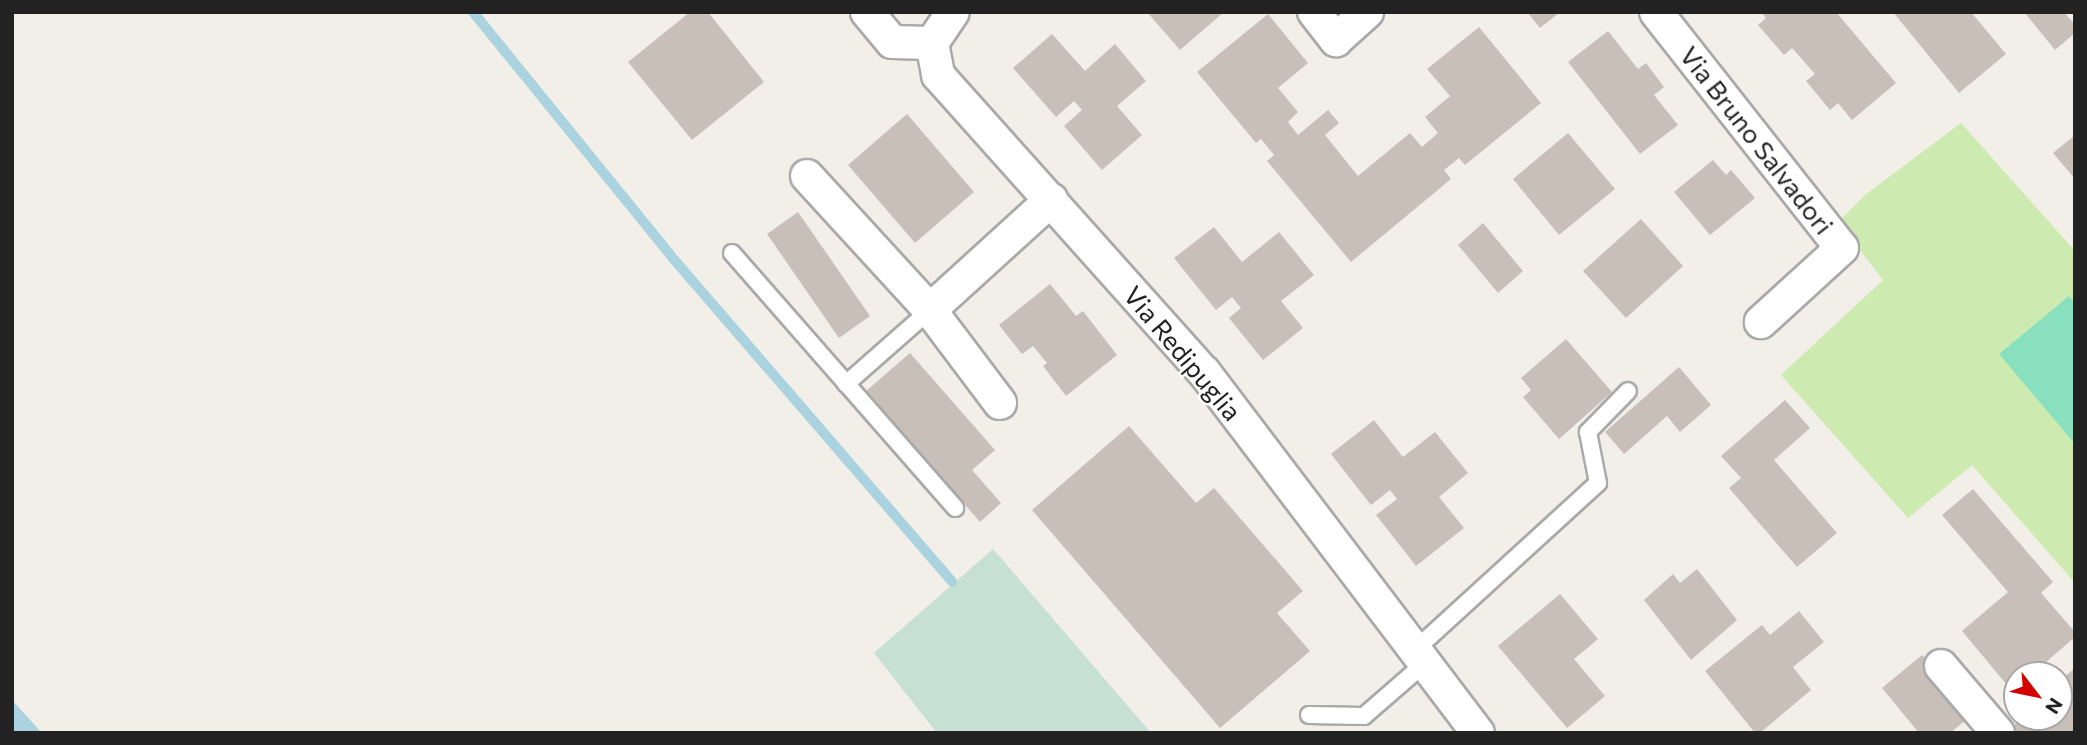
<!DOCTYPE html>
<style>
body{margin:0}
#map{position:relative;width:2087px;height:745px;overflow:hidden;background:#f2efe9;font-family:Commissioner,sans-serif}
div>[style]{position:absolute}
.grass>*{inset:0;background:#cdebb0}
.wetland>*{inset:0;background:#c6e0d4}
.pitch>*{inset:0;background:#88e0be}
.water>*{inset:0;background:#aad3df}
.stream>*{height:10px;margin:-5px;padding:0 5px;transform-origin:5px;border-radius:5px;background:#aad3df}
.building>*{inset:0;background:#c7bfb8}
.roads{filter:drop-shadow(2px 0 #a9a9a9) drop-shadow(-2px 0 #a9a9a9) drop-shadow(0 2px #a9a9a9) drop-shadow(0 -2px #a9a9a9)}
.service>*{height:16px;margin:-8px;padding:0 8px;transform-origin:8px;border-radius:8px;background:#fff}
.minor>*{height:32px;margin:-16px;padding:0 16px;transform-origin:16px;border-radius:16px;background:#fff}
span{translate:-50% -50%;white-space:nowrap;text-align:center;line-height:1.15;-webkit-text-stroke:5px #fff;paint-order:stroke}
.street-label{font-size:26px;color:#222}
.frame{position:absolute;inset:0;border:14px solid #222;pointer-events:none}
.north{position:absolute;left:2003px;top:661px;width:70px;height:70px;box-sizing:border-box;background:#fff;border:2px solid #a7a7a7;border-radius:50%;rotate:122deg;font-size:19px;font-weight:700;line-height:28px;text-align:center;color:#222}
.north::after{content:'';display:block;margin:auto;width:24px;height:32px;background:#d40000;clip-path:polygon(50% 0,100% 100%,50% 72%,0 100%)}
</style>
<div id="map">
<div class="grass">
<div style="clip-path:polygon(1961px 123px,2075px 251px,2075px 583px,1972px 465px,1908px 518px,1781px 375px,1883px 280px,1838px 222px,1865px 195px)"></div>
</div>
<div class="wetland">
<div style="clip-path:polygon(993px 549px,1151px 733px,937px 733px,874px 653px)"></div>
</div>
<div class="pitch">
<div style="clip-path:polygon(2069px 296px,2075px 303px,2075px 444px,1999px 354px)"></div>
</div>
<div class="water">
<div style="clip-path:polygon(12px 700px,42px 733px,12px 733px)"></div>
</div>
<div class="stream">
<div style="left:473px;top:12px;width:314px;rotate:50.9deg"></div>
<div style="left:671px;top:256px;width:430px;rotate:49.2deg"></div>
</div>
<div class="building">
<div style="clip-path:polygon(690px 12px,708px 12px,764px 82px,692px 140px,628px 62px)"></div>
<div style="clip-path:polygon(1147px 12px,1224px 12px,1180px 50px)"></div>
<div style="clip-path:polygon(1527px 12px,1560px 12px,1540px 28px)"></div>
<div style="clip-path:polygon(1761px 12px,1836px 12px,1896px 83px,1852px 120px,1838px 103px,1830px 110px,1806px 81px,1815px 74px,1792px 48px,1784px 55px,1758px 25px,1766px 18px)"></div>
<div style="clip-path:polygon(1893px 12px,1971px 12px,2006px 54px,1959px 93px)"></div>
<div style="clip-path:polygon(2024px 12px,2064px 12px,2075px 25px,2075px 33px,2055px 50px)"></div>
<div style="clip-path:polygon(1268px 14px,1308px 63px,1278px 88px,1298px 112px,1288px 122px,1298px 135px,1328px 110px,1339px 123px,1325px 135px,1358px 176px,1410px 133px,1422px 147px,1438px 133px,1425px 117px,1450px 96px,1427px 69px,1479px 27px,1541px 103px,1465px 165px,1459px 158px,1444px 170px,1451px 179px,1351px 262px,1267px 161px,1274px 155px,1261px 139px,1256px 143px,1197px 72px)"></div>
<div style="clip-path:polygon(1608px 31px,1638px 69px,1646px 63px,1664px 87px,1654px 95px,1678px 125px,1640px 154px,1568px 62px)"></div>
<div style="clip-path:polygon(1052px 34px,1085px 71px,1115px 44px,1146px 81px,1117px 106px,1142px 135px,1102px 170px,1064px 126px,1082px 110px,1074px 101px,1056px 117px,1013px 68px)"></div>
<div style="clip-path:polygon(907px 114px,974px 192px,915px 243px,848px 165px)"></div>
<div style="clip-path:polygon(1568px 133px,1615px 189px,1559px 235px,1513px 179px)"></div>
<div style="clip-path:polygon(2075px 135px,2075px 179px,2053px 153px)"></div>
<div style="clip-path:polygon(1713px 160px,1726px 175px,1731px 170px,1755px 198px,1710px 235px,1674px 192px)"></div>
<div style="clip-path:polygon(798px 212px,870px 316px,839px 338px,767px 234px)"></div>
<div style="clip-path:polygon(1641px 219px,1683px 266px,1626px 318px,1583px 271px)"></div>
<div style="clip-path:polygon(1483px 223px,1523px 271px,1498px 293px,1458px 245px)"></div>
<div style="clip-path:polygon(1214px 227px,1242px 262px,1279px 232px,1314px 275px,1281px 301px,1303px 328px,1263px 360px,1229px 318px,1241px 308px,1232px 297px,1216px 310px,1174px 258px)"></div>
<div style="clip-path:polygon(1050px 284px,1076px 316px,1083px 311px,1117px 355px,1066px 396px,1043px 366px,1047px 363px,1033px 346px,1022px 354px,999px 325px)"></div>
<div style="clip-path:polygon(1566px 339px,1612px 392px,1559px 439px,1523px 397px,1531px 390px,1521px 378px)"></div>
<div style="clip-path:polygon(910px 353px,995px 450px,972px 470px,1001px 503px,980px 522px,866px 391px)"></div>
<div style="clip-path:polygon(1679px 367px,1711px 405px,1680px 432px,1667px 416px,1624px 454px,1605px 432px)"></div>
<div style="clip-path:polygon(1785px 400px,1810px 428px,1774px 460px,1837px 533px,1797px 567px,1729px 488px,1741px 478px,1721px 456px)"></div>
<div style="clip-path:polygon(1374px 420px,1403px 457px,1435px 432px,1468px 473px,1439px 497px,1464px 528px,1416px 566px,1376px 515px,1397px 499px,1390px 490px,1371px 505px,1331px 454px)"></div>
<div style="clip-path:polygon(1129px 426px,1196px 503px,1214px 488px,1303px 591px,1277px 613px,1310px 651px,1220px 728px,1032px 510px)"></div>
<div style="clip-path:polygon(1973px 489px,2053px 582px,2041px 593px,2075px 632px,2075px 637px,2038px 669px,2043px 675px,2017px 675px,2017px 697px,1962px 631px,2008px 592px,1942px 515px)"></div>
<div style="clip-path:polygon(1697px 569px,1737px 620px,1691px 660px,1644px 600px,1673px 574px,1680px 583px)"></div>
<div style="clip-path:polygon(1560px 594px,1598px 639px,1574px 659px,1605px 696px,1567px 728px,1498px 646px)"></div>
<div style="clip-path:polygon(1799px 611px,1824px 642px,1793px 667px,1811px 690px,1760px 733px,1755px 733px,1705px 671px,1762px 625px,1770px 635px)"></div>
<div style="clip-path:polygon(1922px 655px,1972px 715px,1950px 733px,1919px 733px,1882px 688px)"></div>
<div style="clip-path:polygon(2075px 668px,2075px 733px,2007px 733px,2022px 717px,2059px 717px,2059px 681px)"></div>
</div>
<div class="roads">
<div class="service">
<div style="left:732px;top:253px;width:339px;rotate:48.8deg"></div>
<div style="left:846px;top:384px;width:112px;rotate:-41.4deg"></div>
<div style="left:1415px;top:650px;width:248px;rotate:-42.4deg"></div>
<div style="left:1598px;top:483px;width:52px;rotate:-101.1deg"></div>
<div style="left:1588px;top:432px;width:57px;rotate:-45.7deg"></div>
<div style="left:1309px;top:715px;width:55px;rotate:1deg"></div>
<div style="left:1364px;top:716px;width:81px;rotate:-41deg"></div>
</div>
<div class="minor">
<div style="left:867px;top:12px;width:39px;rotate:50deg"></div>
<div style="left:892px;top:42px;width:40px;rotate:1.4deg"></div>
<div style="left:932px;top:43px;width:33px;rotate:79deg"></div>
<div style="left:938px;top:75px;width:399px;rotate:48.2deg"></div>
<div style="left:1204px;top:372px;width:453px;rotate:52.8deg"></div>
<div style="left:1314px;top:12px;width:36px;rotate:52deg"></div>
<div style="left:1336px;top:40px;width:42px;rotate:-42.1deg"></div>
<div style="left:1656px;top:12px;width:300px;rotate:51.8deg"></div>
<div style="left:1842px;top:248px;width:110px;rotate:137.6deg"></div>
<div style="left:932px;top:43px;width:37px;rotate:-56deg"></div>
<div style="left:807px;top:176px;width:182px;rotate:47.5deg"></div>
<div style="left:1000px;top:403px;width:116px;rotate:-127deg"></div>
<div style="left:930px;top:310px;width:164px;rotate:-42.3deg"></div>
<div style="left:1941px;top:666px;width:88px;rotate:49.6deg"></div>
</div>
</div>
<div class="street-label">
<span style="left:1757px;top:140px;rotate:52deg">Via Bruno Salvadori</span>
<span style="left:1183px;top:353px;rotate:50deg">Via Redipuglia</span>
</div>
<div class="frame"></div>
<div class="north">N</div>
</div>
